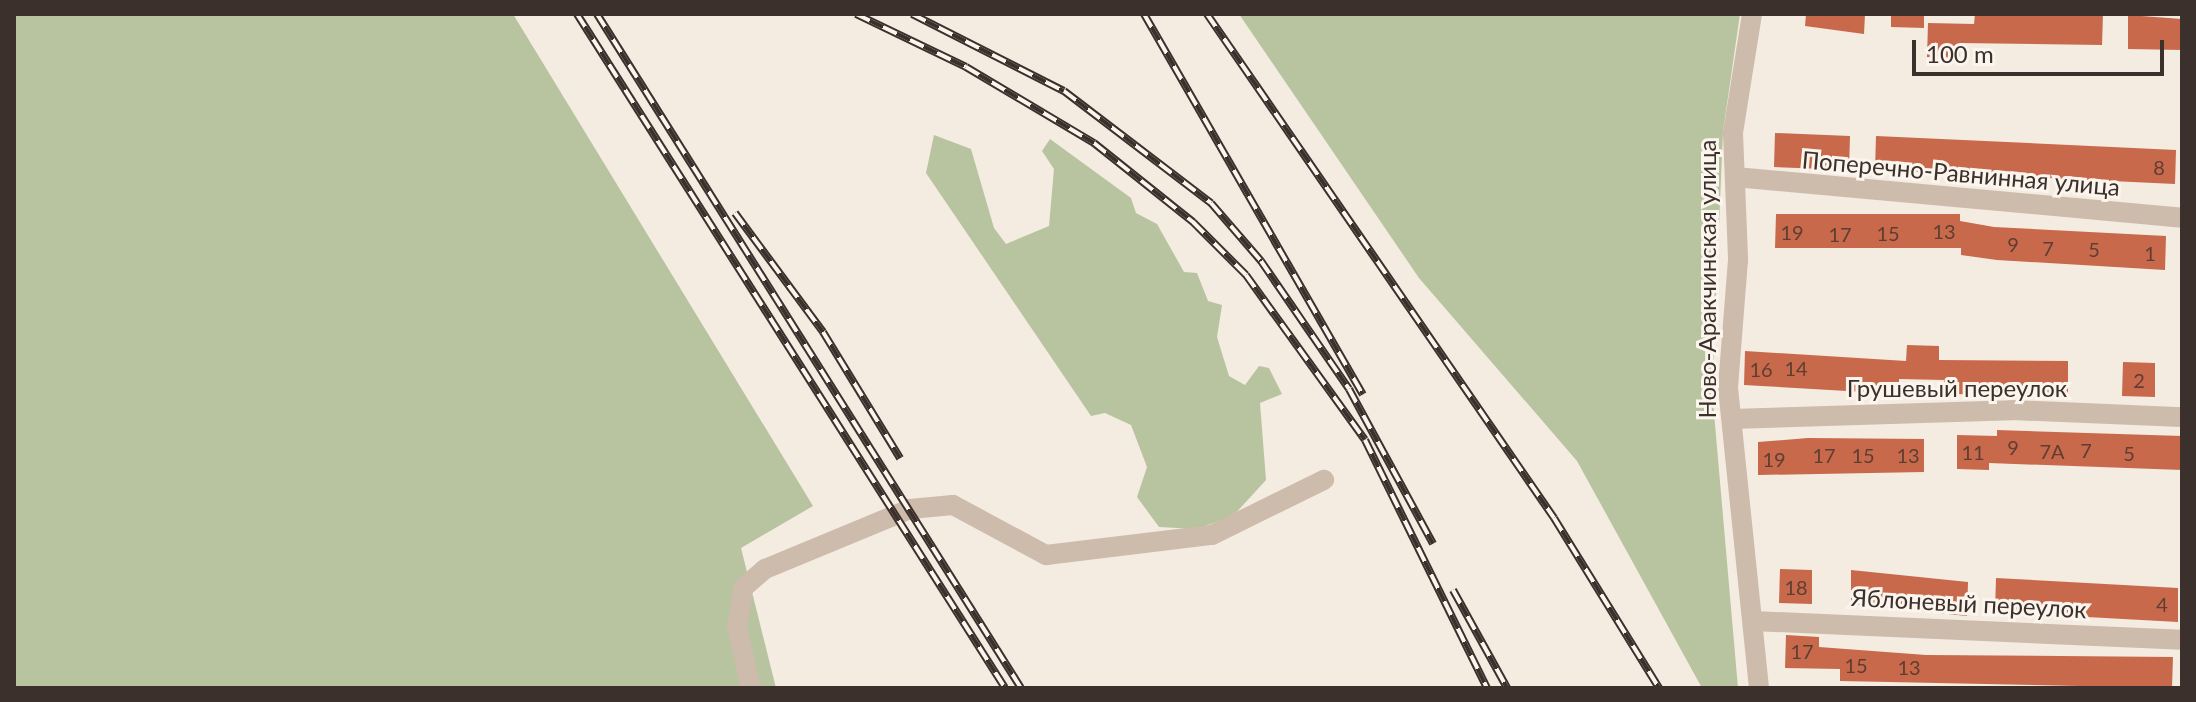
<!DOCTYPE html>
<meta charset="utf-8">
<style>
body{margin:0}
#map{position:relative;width:2196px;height:702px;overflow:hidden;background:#f4ebe1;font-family:Lato,sans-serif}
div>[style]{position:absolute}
.green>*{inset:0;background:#b8c4a0}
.building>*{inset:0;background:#c8694b}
.minor>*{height:20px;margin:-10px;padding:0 10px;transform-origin:10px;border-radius:10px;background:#cdbbac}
.rail>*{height:8px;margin-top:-4px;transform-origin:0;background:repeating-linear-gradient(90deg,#fbf5ee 0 15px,#3b302b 0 30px);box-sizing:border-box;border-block:2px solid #3b302b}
span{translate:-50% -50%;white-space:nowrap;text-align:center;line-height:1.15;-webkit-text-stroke:6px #fbf5ee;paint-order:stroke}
.number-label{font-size:20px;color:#5e3e33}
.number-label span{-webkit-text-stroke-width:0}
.street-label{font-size:24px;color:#3b302b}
.frame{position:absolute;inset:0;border:16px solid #3b302b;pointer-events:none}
.scale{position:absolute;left:1912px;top:40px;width:252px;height:36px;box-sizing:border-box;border:4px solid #3b302b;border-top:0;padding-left:10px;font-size:24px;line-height:28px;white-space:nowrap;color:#3b302b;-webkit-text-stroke:6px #fbf5ee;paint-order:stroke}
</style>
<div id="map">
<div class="green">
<div style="clip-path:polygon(14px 14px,513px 14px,813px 506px,741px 548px,776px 688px,14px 688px)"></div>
<div style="clip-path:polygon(1239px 14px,1740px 14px,1723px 132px,1712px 390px,1738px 688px,1702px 688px,1577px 461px,1419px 278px)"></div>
<div style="clip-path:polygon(934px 135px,971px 149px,994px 228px,1006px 244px,1049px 226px,1054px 169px,1042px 151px,1050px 139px,1131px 198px,1136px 213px,1157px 224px,1184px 272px,1197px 273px,1208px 301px,1222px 305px,1217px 337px,1229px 376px,1245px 385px,1259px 366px,1269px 368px,1282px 394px,1260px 403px,1266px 480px,1233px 516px,1197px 529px,1159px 527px,1137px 497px,1147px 467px,1131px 425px,1105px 413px,1091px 416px,926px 173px)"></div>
</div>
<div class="building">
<div style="clip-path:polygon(1806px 14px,1865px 14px,1864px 34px,1805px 26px)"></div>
<div style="clip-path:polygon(1891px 14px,1924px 14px,1924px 28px,1891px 27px)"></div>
<div style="clip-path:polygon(1975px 14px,2103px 14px,2102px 45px,1960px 43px,1960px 58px,1927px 57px,1928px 23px,1974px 24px)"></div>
<div style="clip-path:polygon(2128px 15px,2182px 19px,2182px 50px,2128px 49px)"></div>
<div style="clip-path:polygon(1775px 133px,1850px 136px,1849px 170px,1774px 167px)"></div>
<div style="clip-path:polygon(1876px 136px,2176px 150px,2175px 184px,1875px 170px)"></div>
<div style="clip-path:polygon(1776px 214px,1960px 214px,1960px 221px,1994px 227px,2166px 236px,2165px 270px,1997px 260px,1961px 255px,1961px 248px,1775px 248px)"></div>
<div style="clip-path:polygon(1907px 345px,1939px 346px,1939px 360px,2068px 361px,2068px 395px,1943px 394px,1944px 380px,1899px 379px,1899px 394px,1744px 385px,1745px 351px,1906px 361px)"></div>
<div style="clip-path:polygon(2123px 362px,2155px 363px,2155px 397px,2122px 396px)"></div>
<div style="clip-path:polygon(1997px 430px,2182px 436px,2182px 470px,1989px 463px,1989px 470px,1957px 469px,1957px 435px,1997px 436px)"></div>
<div style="clip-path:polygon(1808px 438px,1924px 439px,1924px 472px,1758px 475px,1758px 442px)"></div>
<div style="clip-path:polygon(1780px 569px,1812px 570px,1812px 604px,1779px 603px)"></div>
<div style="clip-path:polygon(1851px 570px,1968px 582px,1967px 616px,1851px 604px)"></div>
<div style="clip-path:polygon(1996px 578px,2178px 588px,2178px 622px,1995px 612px)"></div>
<div style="clip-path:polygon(1786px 635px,1819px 637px,1819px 647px,1926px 655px,2173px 657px,2172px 688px,1840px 681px,1840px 669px,1785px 668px)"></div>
</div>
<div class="minor">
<div style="left:1752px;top:14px;width:121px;rotate:99.1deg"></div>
<div style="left:1733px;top:133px;width:127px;rotate:87.7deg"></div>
<div style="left:1738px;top:260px;width:128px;rotate:94.5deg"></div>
<div style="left:1728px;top:388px;width:302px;rotate:84.1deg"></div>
<div style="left:1735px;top:177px;width:449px;rotate:5.2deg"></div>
<div style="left:1732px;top:419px;width:280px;rotate:-1.8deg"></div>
<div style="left:2012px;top:410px;width:170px;rotate:2.4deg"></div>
<div style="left:1753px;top:621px;width:429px;rotate:2.5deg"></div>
<div style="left:751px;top:688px;width:62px;rotate:-103.1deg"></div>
<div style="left:737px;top:628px;width:40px;rotate:-81.5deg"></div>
<div style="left:743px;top:588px;width:29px;rotate:-41deg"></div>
<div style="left:765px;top:569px;width:157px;rotate:-22.5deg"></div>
<div style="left:910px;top:509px;width:43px;rotate:-5.3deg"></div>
<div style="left:953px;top:505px;width:106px;rotate:28.3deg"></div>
<div style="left:1046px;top:555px;width:167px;rotate:-6.9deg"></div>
<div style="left:1212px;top:535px;width:125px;rotate:-26.2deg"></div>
</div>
<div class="rail">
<div style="left:577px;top:14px;width:798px;rotate:57.58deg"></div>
<div style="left:597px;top:14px;width:796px;rotate:57.83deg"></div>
<div style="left:856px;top:14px;width:122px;rotate:25.7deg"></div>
<div style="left:966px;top:67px;width:149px;rotate:30.7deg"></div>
<div style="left:1094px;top:143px;width:127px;rotate:38.6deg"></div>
<div style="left:1193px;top:222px;width:75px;rotate:45deg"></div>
<div style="left:1246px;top:275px;width:203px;rotate:54.2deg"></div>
<div style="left:1365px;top:440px;width:276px;rotate:63.8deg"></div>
<div style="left:912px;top:14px;width:170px;rotate:26.9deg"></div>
<div style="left:1064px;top:91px;width:185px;rotate:37.3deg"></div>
<div style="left:1211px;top:203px;width:77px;rotate:49.2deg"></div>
<div style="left:1261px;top:261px;width:155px;rotate:55.5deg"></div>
<div style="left:1349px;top:389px;width:176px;rotate:61.5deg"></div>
<div style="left:1144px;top:14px;width:439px;rotate:60.1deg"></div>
<div style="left:1207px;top:14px;width:612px;rotate:55.45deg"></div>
<div style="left:1554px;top:518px;width:200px;rotate:58.3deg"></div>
<div style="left:735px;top:213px;width:148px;rotate:53.5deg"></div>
<div style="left:823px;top:332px;width:148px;rotate:58.6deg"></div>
<div style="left:1453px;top:590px;width:112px;rotate:61.1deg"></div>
</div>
<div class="number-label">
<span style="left:2159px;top:167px">8</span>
<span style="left:1944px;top:231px">13</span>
<span style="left:1792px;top:232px">19</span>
<span style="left:1888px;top:233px">15</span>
<span style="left:1840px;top:234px">17</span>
<span style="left:2013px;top:244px">9</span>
<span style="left:2048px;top:248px">7</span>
<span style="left:2094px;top:249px">5</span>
<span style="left:2150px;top:253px">1</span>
<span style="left:1796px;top:368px">14</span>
<span style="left:1761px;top:369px">16</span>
<span style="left:2139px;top:380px">2</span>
<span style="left:2013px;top:447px">9</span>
<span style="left:2086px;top:450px">7</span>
<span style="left:2052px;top:451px">7А</span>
<span style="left:1973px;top:452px">11</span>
<span style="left:2129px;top:453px">5</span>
<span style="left:1824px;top:455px">17</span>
<span style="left:1863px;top:455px">15</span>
<span style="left:1908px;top:455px">13</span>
<span style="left:1774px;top:459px">19</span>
<span style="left:1796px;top:587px">18</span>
<span style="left:2162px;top:604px">4</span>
<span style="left:1802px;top:651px">17</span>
<span style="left:1856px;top:665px">15</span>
<span style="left:1909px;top:667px">13</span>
</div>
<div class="street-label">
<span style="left:1961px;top:173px;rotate:5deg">Поперечно-Равнинная улица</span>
<span style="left:1707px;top:279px;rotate:-90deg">Ново-Аракчинская улица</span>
<span style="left:1957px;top:388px">Грушевый переулок</span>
<span style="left:1969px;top:603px;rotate:3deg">Яблоневый переулок</span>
</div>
<div class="frame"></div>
<div class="scale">100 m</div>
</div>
